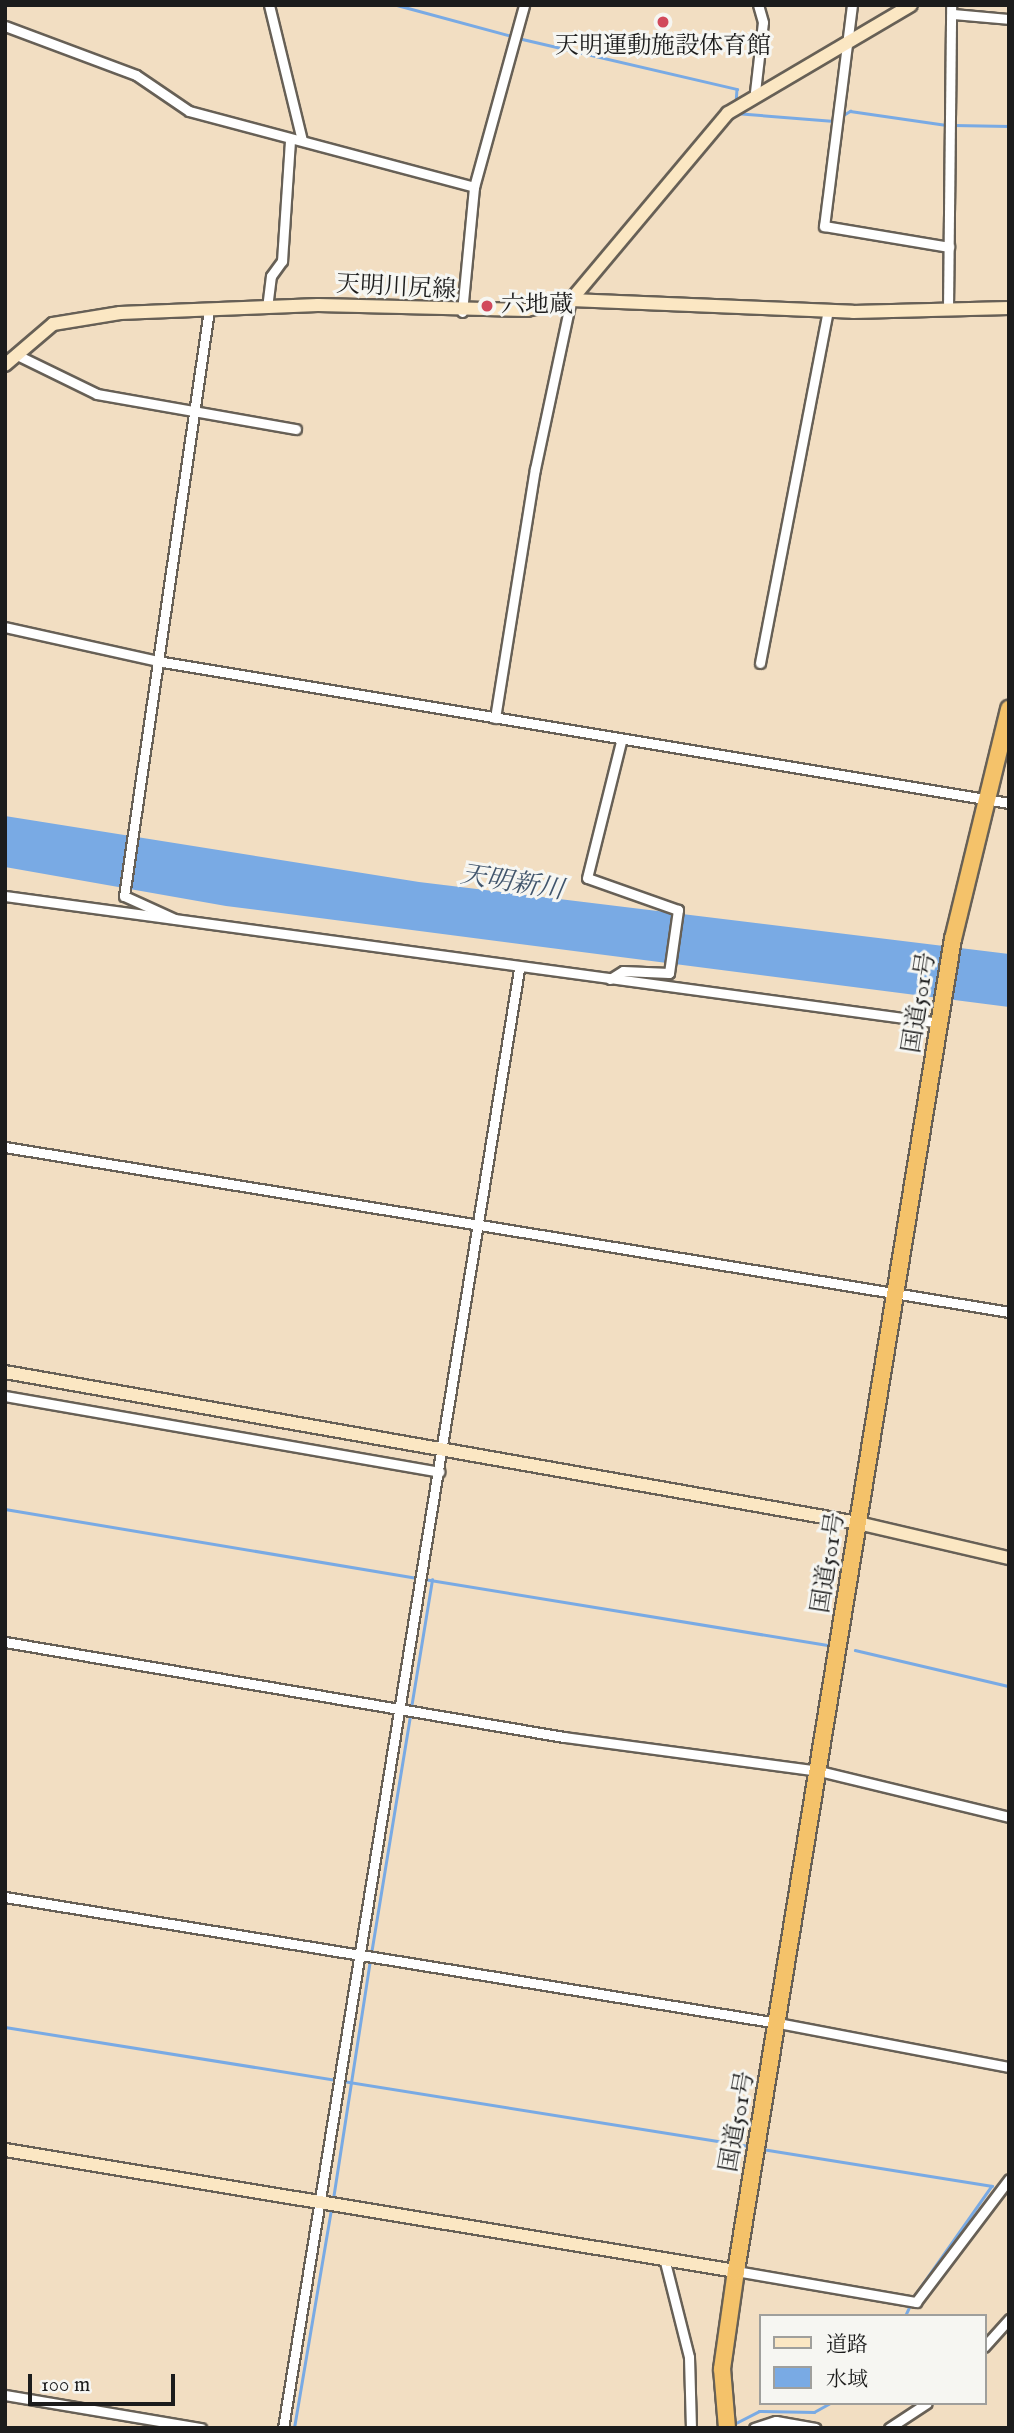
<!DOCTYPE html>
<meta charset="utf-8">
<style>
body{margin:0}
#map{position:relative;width:1014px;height:2433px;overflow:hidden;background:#f2dec2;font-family:"IM FELL English","Noto Serif JP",serif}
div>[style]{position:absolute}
.water>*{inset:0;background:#79aae4}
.stream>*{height:2.5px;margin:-1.25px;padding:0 1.25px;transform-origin:1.25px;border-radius:1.25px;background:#79aae4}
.roads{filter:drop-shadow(2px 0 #676056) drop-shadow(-2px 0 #676056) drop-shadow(0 2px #676056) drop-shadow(0 -2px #676056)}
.street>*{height:9px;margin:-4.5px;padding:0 4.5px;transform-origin:4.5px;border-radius:4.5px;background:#fff}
.secondary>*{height:12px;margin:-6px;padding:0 6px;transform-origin:6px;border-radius:6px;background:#fbe7c3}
.highway>*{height:16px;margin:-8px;padding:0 8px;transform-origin:8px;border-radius:8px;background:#f4c26a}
.dots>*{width:19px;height:19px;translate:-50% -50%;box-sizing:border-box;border:4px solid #f6f6f2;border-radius:50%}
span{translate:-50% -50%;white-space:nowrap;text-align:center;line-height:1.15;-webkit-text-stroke:6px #f6f6f2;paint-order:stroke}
.poi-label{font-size:24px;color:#1c1c1c}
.left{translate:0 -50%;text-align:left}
.street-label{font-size:24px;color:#1c1c1c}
.water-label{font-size:26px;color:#41556c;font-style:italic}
.frame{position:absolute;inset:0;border:7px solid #1c1c1c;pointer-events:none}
.legend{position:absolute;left:759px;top:2314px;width:228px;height:91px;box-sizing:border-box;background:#f6f6f2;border:2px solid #9f9f9c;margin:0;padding:9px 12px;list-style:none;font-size:21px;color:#1c1c1c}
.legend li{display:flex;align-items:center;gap:14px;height:35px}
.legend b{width:35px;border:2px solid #9f9f9c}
.scale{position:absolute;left:28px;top:2374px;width:147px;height:32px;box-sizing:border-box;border:4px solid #1c1c1c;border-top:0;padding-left:9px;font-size:21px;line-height:24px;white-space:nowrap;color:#1c1c1c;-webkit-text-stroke:5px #f6f6f2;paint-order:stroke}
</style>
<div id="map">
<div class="water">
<div style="clip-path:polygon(5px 816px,419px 882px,1009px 954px,1009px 1007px,226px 906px,5px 867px)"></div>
</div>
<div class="stream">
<div style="left:397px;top:5px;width:119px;rotate:15.1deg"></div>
<div style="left:518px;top:38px;width:225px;rotate:13.1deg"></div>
<div style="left:737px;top:89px;width:14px;rotate:94deg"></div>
<div style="left:735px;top:113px;width:99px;rotate:4.6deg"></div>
<div style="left:840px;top:117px;width:12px;rotate:-31deg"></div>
<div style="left:850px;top:111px;width:97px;rotate:8.3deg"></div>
<div style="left:953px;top:125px;width:56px;rotate:1deg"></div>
<div style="left:5px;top:1509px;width:419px;rotate:9.5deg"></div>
<div style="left:424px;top:1579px;width:410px;rotate:9.3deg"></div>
<div style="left:855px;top:1650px;width:158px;rotate:13.2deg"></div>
<div style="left:411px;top:1708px;width:130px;rotate:-80.7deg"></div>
<div style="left:371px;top:1954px;width:242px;rotate:-80.7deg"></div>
<div style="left:5px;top:2027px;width:753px;rotate:9.09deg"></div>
<div style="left:762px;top:2149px;width:233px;rotate:9.1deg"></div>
<div style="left:992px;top:2186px;width:136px;rotate:125.1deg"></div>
<div style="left:333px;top:2199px;width:242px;rotate:-81.2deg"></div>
<div style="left:905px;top:2316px;width:14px;rotate:-65deg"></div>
<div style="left:732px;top:2425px;width:30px;rotate:-27deg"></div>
<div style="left:759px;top:2411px;width:55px;rotate:1deg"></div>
<div style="left:814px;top:2412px;width:18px;rotate:-29deg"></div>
<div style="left:294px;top:2428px;width:222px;rotate:-80.4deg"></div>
</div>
<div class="roads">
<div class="street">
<div style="left:269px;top:5px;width:139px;rotate:76.3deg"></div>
<div style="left:852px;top:5px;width:223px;rotate:97.2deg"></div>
<div style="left:824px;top:226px;width:127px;rotate:9.5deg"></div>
<div style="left:952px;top:14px;width:57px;rotate:5deg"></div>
<div style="left:5px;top:26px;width:140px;rotate:20.5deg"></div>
<div style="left:136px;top:75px;width:64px;rotate:34.2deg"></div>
<div style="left:189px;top:111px;width:295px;rotate:14.9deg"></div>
<div style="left:755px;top:92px;width:70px;rotate:-83.5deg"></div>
<div style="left:763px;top:22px;width:18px;rotate:-106deg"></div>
<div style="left:267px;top:308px;width:32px;rotate:-83deg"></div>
<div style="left:271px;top:276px;width:19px;rotate:-54deg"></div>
<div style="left:282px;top:261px;width:122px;rotate:-86.2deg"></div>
<div style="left:948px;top:309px;width:304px;rotate:-89.4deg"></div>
<div style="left:462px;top:312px;width:126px;rotate:-84.5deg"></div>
<div style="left:474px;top:187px;width:189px;rotate:-74.6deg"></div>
<div style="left:15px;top:354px;width:91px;rotate:26deg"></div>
<div style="left:97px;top:394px;width:202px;rotate:10deg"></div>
<div style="left:5px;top:627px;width:162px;rotate:12.5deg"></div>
<div style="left:163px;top:662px;width:858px;rotate:9.46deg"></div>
<div style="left:760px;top:663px;width:359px;rotate:-79.1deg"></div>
<div style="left:495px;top:718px;width:252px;rotate:-80.9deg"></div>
<div style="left:535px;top:469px;width:173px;rotate:-78deg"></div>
<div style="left:5px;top:896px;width:945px;rotate:7.73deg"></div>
<div style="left:175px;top:919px;width:56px;rotate:-155.7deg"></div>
<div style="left:124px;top:896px;width:592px;rotate:-81.75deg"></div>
<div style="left:610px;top:979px;width:15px;rotate:-32deg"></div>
<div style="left:623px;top:971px;width:46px;rotate:2.5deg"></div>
<div style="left:669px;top:973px;width:64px;rotate:-81.9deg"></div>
<div style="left:678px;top:910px;width:96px;rotate:-160.6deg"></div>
<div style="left:587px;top:878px;width:140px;rotate:-76deg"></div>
<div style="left:5px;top:1147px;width:1017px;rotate:9.33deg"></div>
<div style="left:5px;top:1396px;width:441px;rotate:9.9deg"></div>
<div style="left:5px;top:1642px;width:567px;rotate:9.65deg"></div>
<div style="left:564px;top:1737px;width:257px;rotate:7.6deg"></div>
<div style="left:819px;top:1771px;width:195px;rotate:13.6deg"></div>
<div style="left:5px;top:1897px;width:783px;rotate:9.26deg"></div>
<div style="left:778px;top:2023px;width:235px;rotate:10.8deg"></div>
<div style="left:664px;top:2258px;width:102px;rotate:75.8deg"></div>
<div style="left:689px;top:2357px;width:71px;rotate:88.4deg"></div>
<div style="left:736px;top:2271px;width:183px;rotate:9.8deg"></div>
<div style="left:916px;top:2302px;width:154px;rotate:-52.9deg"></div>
<div style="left:984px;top:2347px;width:38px;rotate:-48deg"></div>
<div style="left:5px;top:2395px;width:199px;rotate:9.6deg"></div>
<div style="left:283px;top:2428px;width:1477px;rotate:-80.81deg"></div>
<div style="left:754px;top:2428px;width:23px;rotate:-18deg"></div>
<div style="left:776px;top:2421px;width:40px;rotate:10deg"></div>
<div style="left:889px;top:2428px;width:45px;rotate:-33.3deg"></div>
</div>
<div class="secondary">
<div style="left:571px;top:300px;width:244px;rotate:-50deg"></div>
<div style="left:728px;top:113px;width:212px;rotate:-30.5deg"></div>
<div style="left:5px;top:365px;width:63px;rotate:-40.5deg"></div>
<div style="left:53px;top:324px;width:68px;rotate:-9.3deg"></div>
<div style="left:120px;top:313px;width:198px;rotate:-2.3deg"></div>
<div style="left:318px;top:305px;width:209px;rotate:1.4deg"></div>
<div style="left:527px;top:310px;width:45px;rotate:-12.8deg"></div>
<div style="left:571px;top:300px;width:282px;rotate:2.4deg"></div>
<div style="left:853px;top:312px;width:156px;rotate:-1.5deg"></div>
<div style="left:5px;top:1372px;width:866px;rotate:10.04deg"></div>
<div style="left:858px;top:1523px;width:155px;rotate:13.1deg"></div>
<div style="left:5px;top:2150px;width:741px;rotate:9.4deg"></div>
</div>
<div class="highway">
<div style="left:727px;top:2428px;width:59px;rotate:-94.8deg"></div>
<div style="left:722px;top:2369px;width:99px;rotate:-81.9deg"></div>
<div style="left:736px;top:2271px;width:1350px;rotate:-80.75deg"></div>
<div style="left:953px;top:939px;width:237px;rotate:-76.3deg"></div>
</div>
</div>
<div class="dots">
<div style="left:663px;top:22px;background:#d1495b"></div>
<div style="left:487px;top:306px;background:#d1495b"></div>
</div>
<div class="poi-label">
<span style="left:663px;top:47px">天明運動施設体育館</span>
<span class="left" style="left:501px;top:306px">六地蔵</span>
</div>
<div class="street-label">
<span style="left:396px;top:288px;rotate:3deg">天明川尻線</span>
<span style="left:920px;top:1003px;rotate:-81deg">国道501号</span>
<span style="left:829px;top:1563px;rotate:-81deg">国道501号</span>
<span style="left:738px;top:2122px;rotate:-80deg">国道501号</span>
</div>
<div class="water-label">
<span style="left:512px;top:883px;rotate:9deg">天明新川</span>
</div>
<div class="frame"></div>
<ul class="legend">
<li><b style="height:9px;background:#fbe7c3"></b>道路</li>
<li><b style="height:19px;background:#79aae4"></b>水域</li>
</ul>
<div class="scale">100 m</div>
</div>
